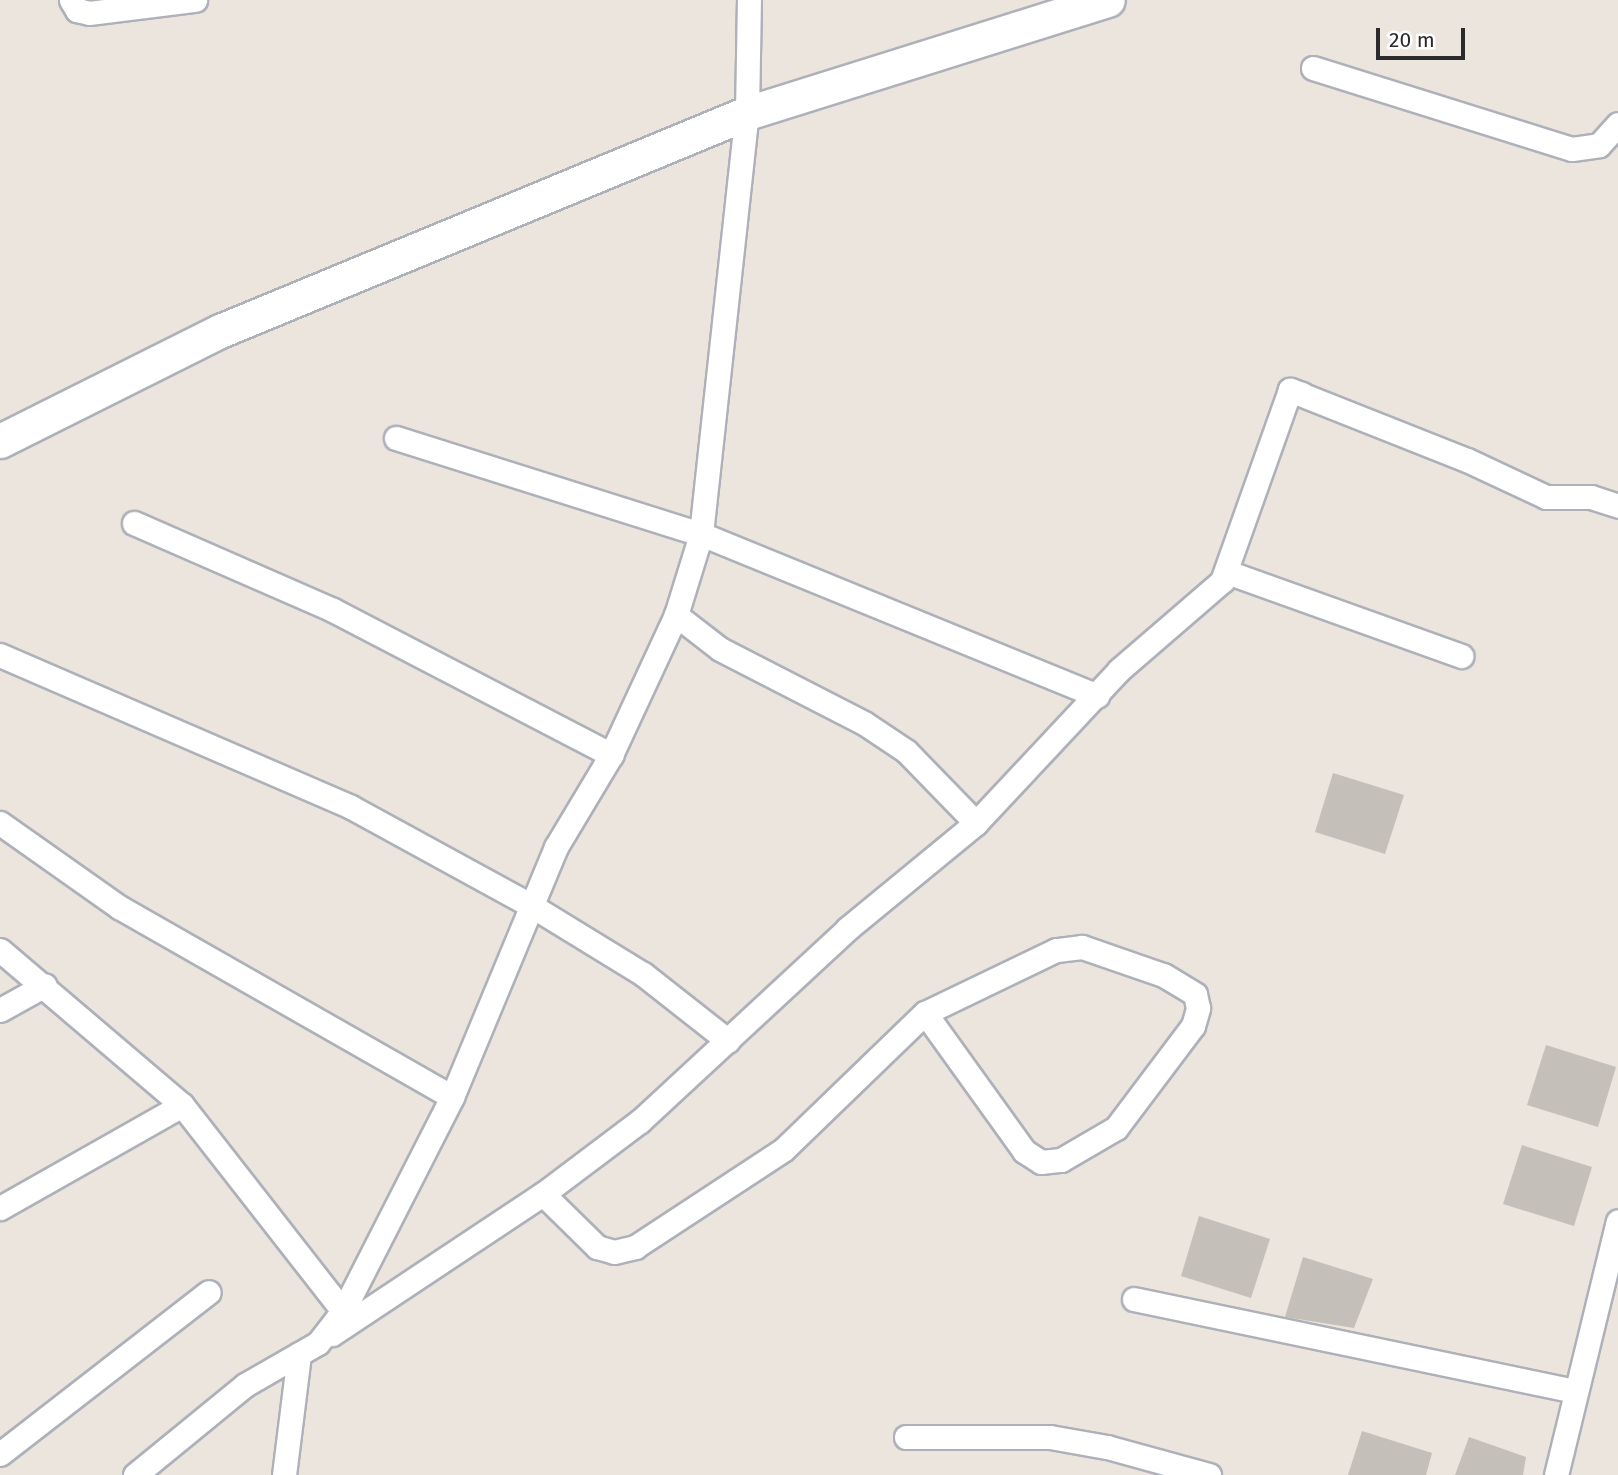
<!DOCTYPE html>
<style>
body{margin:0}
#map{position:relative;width:1618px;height:1475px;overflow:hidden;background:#ebe5de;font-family:"Fira Sans",sans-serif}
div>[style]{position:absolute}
.building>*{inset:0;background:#c4bfb9}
.roads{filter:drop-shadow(2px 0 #aeb0ba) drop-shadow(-2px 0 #aeb0ba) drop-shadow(0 2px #aeb0ba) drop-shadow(0 -2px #aeb0ba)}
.street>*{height:23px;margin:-11.5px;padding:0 11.5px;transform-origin:11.5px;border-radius:11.5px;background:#fff}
.secondary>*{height:33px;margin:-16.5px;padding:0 16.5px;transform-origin:16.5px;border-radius:16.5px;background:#fff}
span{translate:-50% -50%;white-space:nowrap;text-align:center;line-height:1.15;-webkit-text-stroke:7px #fff;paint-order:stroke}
.scale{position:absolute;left:1376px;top:28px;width:89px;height:32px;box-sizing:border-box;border:4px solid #2a2a2a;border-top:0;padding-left:9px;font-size:21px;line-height:24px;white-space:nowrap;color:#2a2a2a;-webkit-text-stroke:5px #fff;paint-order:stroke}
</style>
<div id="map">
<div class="building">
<div style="clip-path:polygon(1333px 773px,1404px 795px,1385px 854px,1315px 832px)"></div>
<div style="clip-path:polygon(1546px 1045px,1616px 1067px,1598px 1127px,1527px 1105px)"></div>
<div style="clip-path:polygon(1522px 1145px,1592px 1167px,1574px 1226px,1503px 1204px)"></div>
<div style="clip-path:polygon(1199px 1216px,1270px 1239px,1251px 1298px,1181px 1276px)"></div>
<div style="clip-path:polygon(1303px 1257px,1373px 1279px,1354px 1328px,1285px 1317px)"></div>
<div style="clip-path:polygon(1362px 1431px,1432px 1453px,1426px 1475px,1348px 1475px)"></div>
<div style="clip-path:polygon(1469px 1437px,1526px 1457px,1523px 1475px,1455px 1475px)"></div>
</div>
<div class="roads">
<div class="street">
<div style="left:71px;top:0;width:12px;rotate:59deg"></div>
<div style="left:77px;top:10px;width:12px;rotate:14deg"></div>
<div style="left:89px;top:13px;width:107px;rotate:-7deg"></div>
<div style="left:1313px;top:68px;width:271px;rotate:17.4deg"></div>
<div style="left:1572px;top:149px;width:27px;rotate:-8deg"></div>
<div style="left:1599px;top:145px;width:28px;rotate:-48deg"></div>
<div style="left:1302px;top:394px;width:13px;rotate:-162deg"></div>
<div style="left:1290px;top:390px;width:190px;rotate:21.6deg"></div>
<div style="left:1467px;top:460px;width:87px;rotate:25.1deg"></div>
<div style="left:1546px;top:497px;width:45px"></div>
<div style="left:1591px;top:497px;width:28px;rotate:18deg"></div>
<div style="left:396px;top:438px;width:320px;rotate:17.5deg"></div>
<div style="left:701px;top:534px;width:428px;rotate:22.2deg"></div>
<div style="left:134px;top:523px;width:217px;rotate:23.6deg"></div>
<div style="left:333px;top:610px;width:314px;rotate:27.5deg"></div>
<div style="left:1227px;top:572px;width:249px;rotate:19.7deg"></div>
<div style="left:0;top:655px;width:382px;rotate:23.4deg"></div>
<div style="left:351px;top:807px;width:206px;rotate:28.7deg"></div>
<div style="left:532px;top:906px;width:130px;rotate:31.5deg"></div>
<div style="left:643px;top:974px;width:108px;rotate:38.2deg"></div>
<div style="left:0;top:823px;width:146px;rotate:35.2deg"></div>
<div style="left:119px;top:907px;width:383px;rotate:29.7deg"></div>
<div style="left:976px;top:823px;width:209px;rotate:-46.9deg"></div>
<div style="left:1119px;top:670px;width:136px;rotate:-40.8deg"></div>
<div style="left:1222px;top:581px;width:203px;rotate:-70.4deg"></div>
<div style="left:0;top:950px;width:239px;rotate:40.4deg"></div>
<div style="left:182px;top:1105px;width:261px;rotate:52deg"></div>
<div style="left:0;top:1010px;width:51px;rotate:-29.1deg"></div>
<div style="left:543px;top:1194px;width:76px;rotate:44.5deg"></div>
<div style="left:597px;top:1247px;width:18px;rotate:16deg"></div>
<div style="left:614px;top:1252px;width:22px;rotate:-13deg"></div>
<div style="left:635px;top:1247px;width:178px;rotate:-33.3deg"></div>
<div style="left:784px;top:1149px;width:196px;rotate:-44deg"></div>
<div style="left:925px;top:1013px;width:170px;rotate:54.3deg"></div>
<div style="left:1024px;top:1151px;width:20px;rotate:33deg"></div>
<div style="left:1041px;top:1162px;width:20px;rotate:-6deg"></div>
<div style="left:1061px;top:1160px;width:64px;rotate:-30.2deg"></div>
<div style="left:1116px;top:1128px;width:128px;rotate:-53deg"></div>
<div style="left:1193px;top:1026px;width:19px;rotate:-74deg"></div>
<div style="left:1198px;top:1008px;width:14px;rotate:-102deg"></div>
<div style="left:1195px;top:994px;width:37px;rotate:-149deg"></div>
<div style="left:1163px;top:975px;width:86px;rotate:-160.9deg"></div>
<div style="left:1082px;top:947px;width:26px;rotate:173deg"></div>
<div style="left:1056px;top:950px;width:145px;rotate:154.3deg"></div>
<div style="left:0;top:1208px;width:209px;rotate:-29.5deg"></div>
<div style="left:1134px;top:1299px;width:451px;rotate:11.8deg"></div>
<div style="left:332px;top:1334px;width:253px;rotate:-33.6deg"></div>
<div style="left:543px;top:1194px;width:121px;rotate:-37deg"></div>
<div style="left:640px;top:1121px;width:282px;rotate:-42.8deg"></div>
<div style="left:847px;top:929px;width:167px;rotate:-39.4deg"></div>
<div style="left:976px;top:823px;width:100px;rotate:-134.2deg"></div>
<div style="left:906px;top:751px;width:50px;rotate:-146.3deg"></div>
<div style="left:864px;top:723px;width:162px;rotate:-152.8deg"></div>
<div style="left:720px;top:649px;width:56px;rotate:-142.3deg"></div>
<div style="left:906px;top:1437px;width:144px"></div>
<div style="left:1050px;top:1437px;width:58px;rotate:10deg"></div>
<div style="left:1107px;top:1447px;width:106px;rotate:15.4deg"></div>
<div style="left:0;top:1454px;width:264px;rotate:-37.8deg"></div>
<div style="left:135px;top:1475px;width:142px;rotate:-39.3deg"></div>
<div style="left:245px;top:1385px;width:84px;rotate:-29.9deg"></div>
<div style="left:318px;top:1343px;width:41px;rotate:-52deg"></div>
<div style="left:343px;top:1311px;width:240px;rotate:-63deg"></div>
<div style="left:452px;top:1097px;width:271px;rotate:-67.4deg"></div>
<div style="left:556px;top:847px;width:107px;rotate:-59.1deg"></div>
<div style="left:611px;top:755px;width:154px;rotate:-65.1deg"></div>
<div style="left:676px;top:615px;width:85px;rotate:-72.8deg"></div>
<div style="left:701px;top:534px;width:424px;rotate:-83.8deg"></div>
<div style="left:747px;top:113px;width:113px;rotate:-89deg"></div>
<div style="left:284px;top:1475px;width:122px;rotate:-82.9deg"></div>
<div style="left:1556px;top:1475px;width:261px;rotate:-76.3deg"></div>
</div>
<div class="secondary">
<div style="left:0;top:441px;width:246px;rotate:-26.6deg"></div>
<div style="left:220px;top:331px;width:570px;rotate:-22.47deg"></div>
<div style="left:747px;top:113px;width:378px;rotate:-17.4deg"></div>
</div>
</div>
<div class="scale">20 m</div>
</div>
